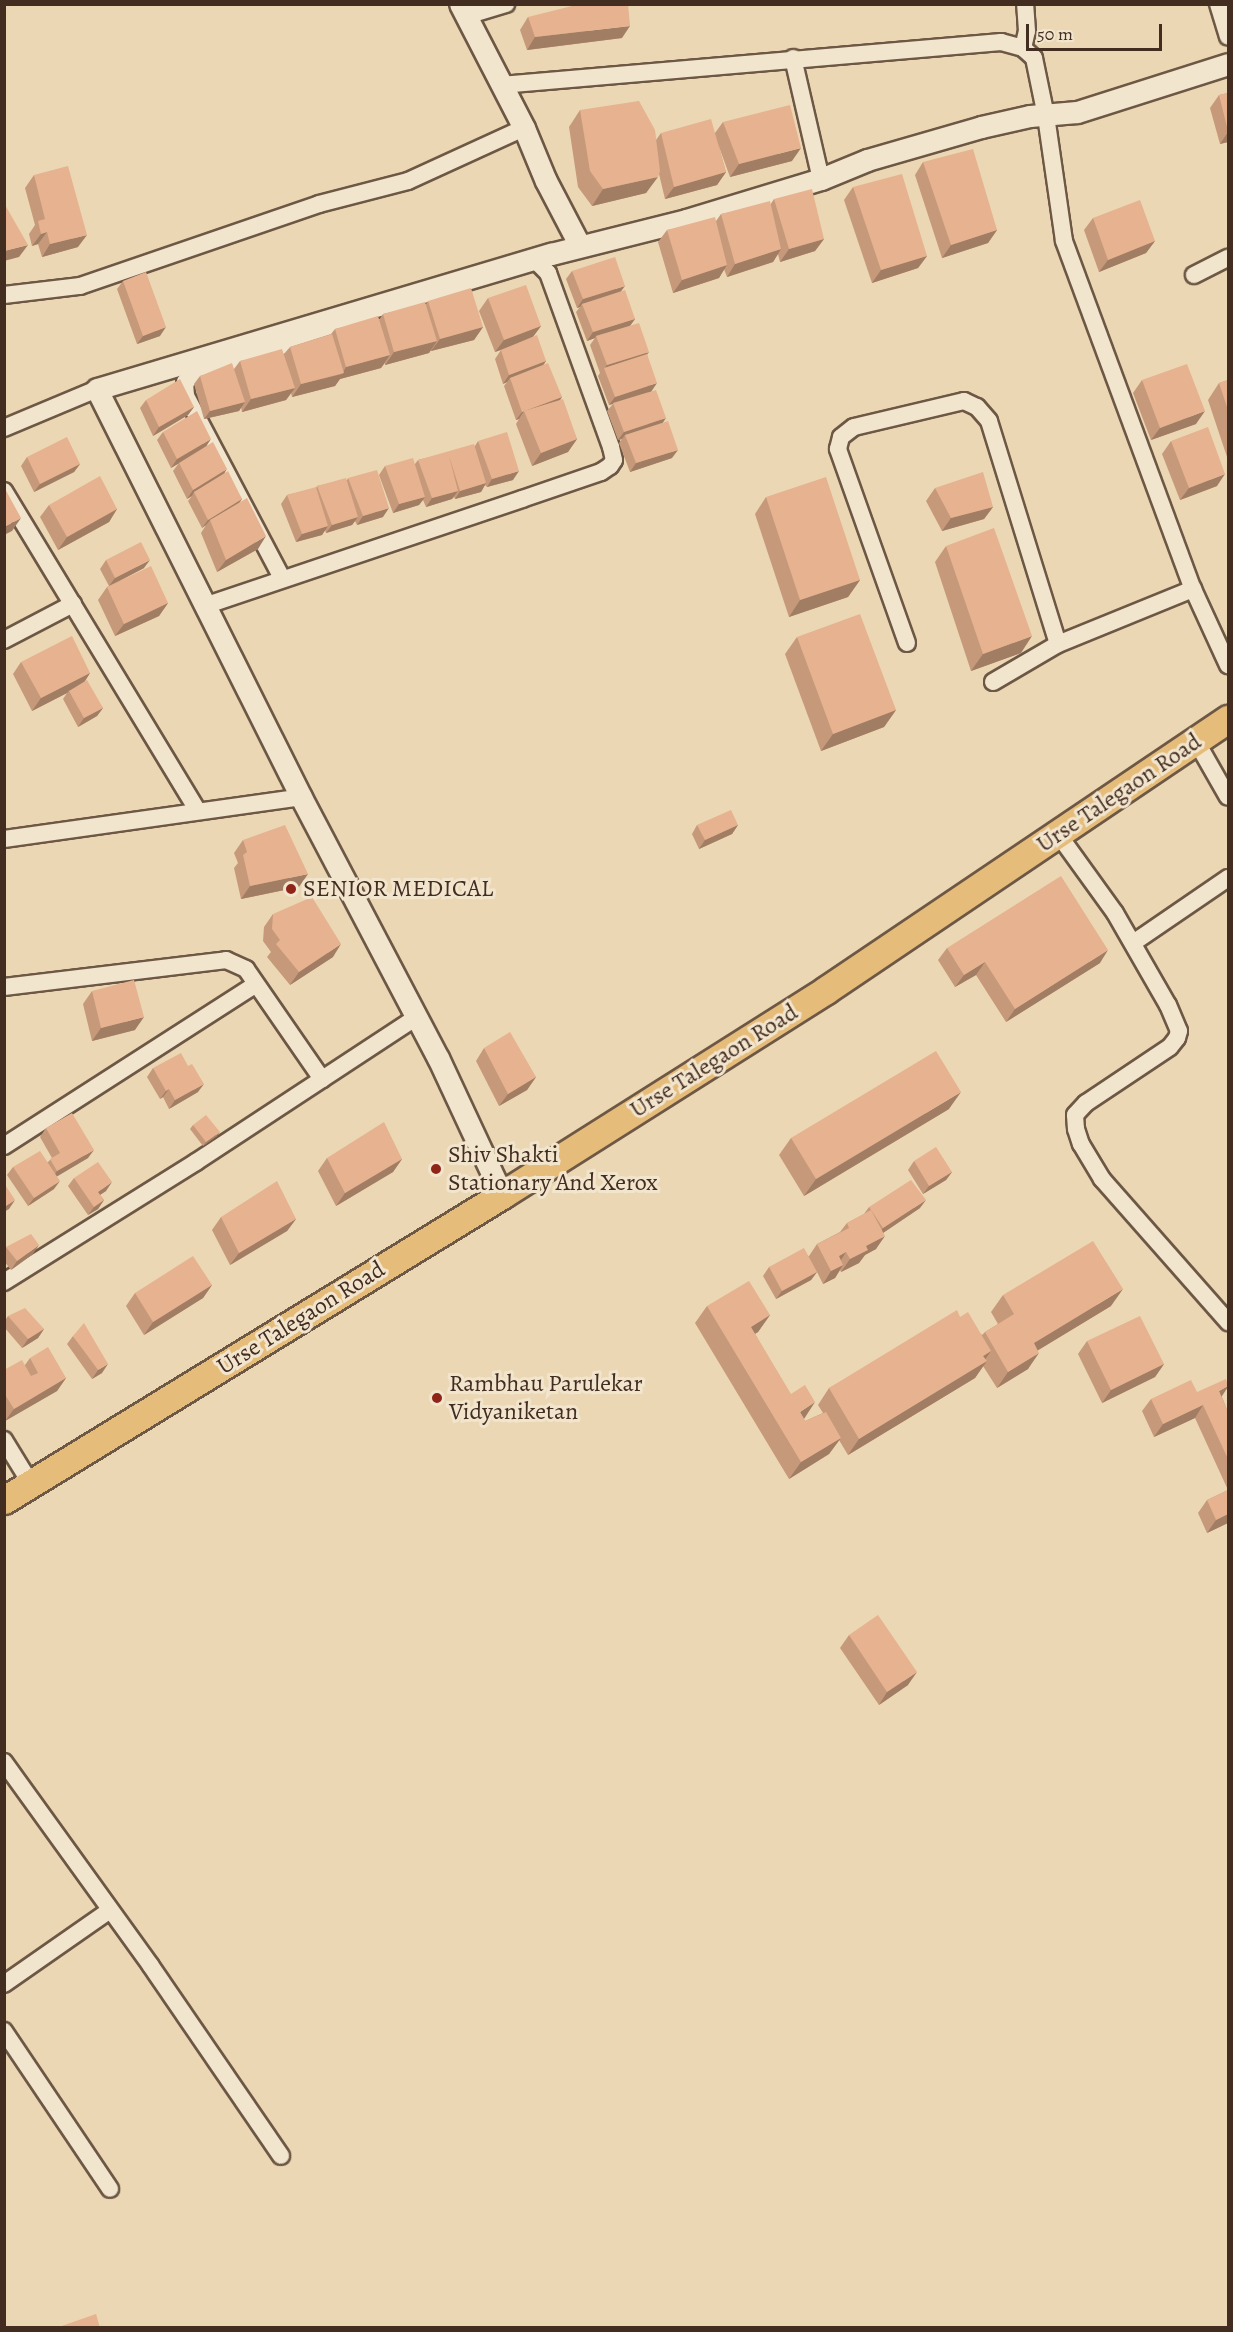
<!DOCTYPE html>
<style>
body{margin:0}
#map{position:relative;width:1233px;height:2332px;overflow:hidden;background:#ebd7b3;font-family:Alegreya,serif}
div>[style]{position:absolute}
.roads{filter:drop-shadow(2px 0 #6d5745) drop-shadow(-2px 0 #6d5745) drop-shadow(0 2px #6d5745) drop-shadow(0 -2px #6d5745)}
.minor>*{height:16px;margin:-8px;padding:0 8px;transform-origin:8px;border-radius:8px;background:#f2e5ce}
.tertiary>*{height:21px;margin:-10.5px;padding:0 10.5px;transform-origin:10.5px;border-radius:10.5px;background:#f2e5ce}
.trunk>*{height:27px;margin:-13.5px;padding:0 13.5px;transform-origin:13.5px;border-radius:13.5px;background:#e6bc7a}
.wall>*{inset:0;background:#c6997b}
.shaded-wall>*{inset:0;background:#a17d64}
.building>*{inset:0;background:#e6b28f}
.dots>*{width:16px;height:16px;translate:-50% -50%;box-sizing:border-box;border:3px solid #f2e5ce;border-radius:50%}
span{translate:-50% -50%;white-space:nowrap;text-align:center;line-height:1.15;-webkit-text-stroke:6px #f2e5ce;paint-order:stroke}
.street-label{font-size:24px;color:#432c20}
.poi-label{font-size:24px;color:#432c20}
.left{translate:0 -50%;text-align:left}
.frame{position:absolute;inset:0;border:6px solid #432c20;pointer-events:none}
.scale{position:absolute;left:1026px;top:24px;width:136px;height:27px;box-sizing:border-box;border:3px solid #432c20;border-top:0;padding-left:8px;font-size:18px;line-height:21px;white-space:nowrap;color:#432c20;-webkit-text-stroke:4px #f2e5ce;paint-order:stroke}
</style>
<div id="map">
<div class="roads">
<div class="minor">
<div style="left:1218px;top:4px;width:34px;rotate:73deg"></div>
<div style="left:466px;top:16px;width:42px;rotate:-16.7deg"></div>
<div style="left:1023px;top:48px;width:17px;rotate:-77deg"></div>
<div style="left:1027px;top:31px;width:27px;rotate:-94deg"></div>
<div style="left:793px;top:58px;width:124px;rotate:77deg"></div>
<div style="left:501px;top:85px;width:502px;rotate:-4.92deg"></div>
<div style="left:1001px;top:42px;width:23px;rotate:15deg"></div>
<div style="left:1023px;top:48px;width:15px;rotate:42deg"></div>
<div style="left:1034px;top:58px;width:59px;rotate:78.3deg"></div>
<div style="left:1046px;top:116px;width:126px;rotate:81.8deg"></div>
<div style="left:1064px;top:241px;width:371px;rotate:69.7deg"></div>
<div style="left:1193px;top:589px;width:84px;rotate:65.3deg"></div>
<div style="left:1194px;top:275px;width:38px;rotate:-27deg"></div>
<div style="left:4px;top:295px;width:77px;rotate:-6.8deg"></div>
<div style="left:80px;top:286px;width:253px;rotate:-18.9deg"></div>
<div style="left:319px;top:204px;width:92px;rotate:-14.5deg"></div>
<div style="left:408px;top:181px;width:128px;rotate:-24.6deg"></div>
<div style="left:4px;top:428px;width:101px;rotate:-22.8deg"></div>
<div style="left:4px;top:491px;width:374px;rotate:58.8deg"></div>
<div style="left:282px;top:578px;width:206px;rotate:-117.8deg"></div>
<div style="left:186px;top:396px;width:14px;rotate:-94deg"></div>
<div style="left:185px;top:382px;width:14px;rotate:-36deg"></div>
<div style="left:196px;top:374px;width:156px;rotate:-18deg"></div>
<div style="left:207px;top:605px;width:332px;rotate:-18.6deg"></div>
<div style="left:522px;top:499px;width:83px;rotate:-18.9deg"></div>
<div style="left:601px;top:472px;width:11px;rotate:-34deg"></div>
<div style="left:610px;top:466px;width:7px;rotate:-56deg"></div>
<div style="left:614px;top:460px;width:13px;rotate:-103deg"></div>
<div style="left:611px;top:447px;width:185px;rotate:-109.9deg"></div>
<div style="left:548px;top:273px;width:18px;rotate:-135deg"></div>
<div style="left:4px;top:640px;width:78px;rotate:-27.6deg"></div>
<div style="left:907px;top:643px;width:206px;rotate:-109.6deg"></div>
<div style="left:838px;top:449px;width:12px;rotate:-76deg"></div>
<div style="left:841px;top:437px;width:16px;rotate:-38deg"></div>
<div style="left:854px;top:427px;width:113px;rotate:-13.3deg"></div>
<div style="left:964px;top:401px;width:14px;rotate:25deg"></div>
<div style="left:977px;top:407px;width:18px;rotate:49deg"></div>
<div style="left:989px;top:421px;width:233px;rotate:72.8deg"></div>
<div style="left:993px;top:682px;width:75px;rotate:-30.3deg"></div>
<div style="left:1058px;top:644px;width:146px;rotate:-22.2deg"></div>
<div style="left:1196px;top:741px;width:64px;rotate:60.3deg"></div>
<div style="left:1058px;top:834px;width:97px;rotate:54.2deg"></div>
<div style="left:1115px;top:913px;width:106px;rotate:60.1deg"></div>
<div style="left:1168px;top:1005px;width:28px;rotate:67deg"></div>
<div style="left:1179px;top:1031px;width:7px;rotate:106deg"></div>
<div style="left:1177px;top:1038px;width:11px;rotate:128deg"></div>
<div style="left:1170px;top:1047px;width:101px;rotate:146.3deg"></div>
<div style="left:1086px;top:1103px;width:16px;rotate:133deg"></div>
<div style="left:1075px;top:1115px;width:14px;rotate:86deg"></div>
<div style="left:1076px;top:1129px;width:16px;rotate:72deg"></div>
<div style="left:1081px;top:1144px;width:41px;rotate:59deg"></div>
<div style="left:1102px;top:1179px;width:191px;rotate:48.6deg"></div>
<div style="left:4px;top:839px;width:300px;rotate:-8deg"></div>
<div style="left:1133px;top:943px;width:115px;rotate:-34.4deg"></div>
<div style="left:4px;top:987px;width:224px;rotate:-6.9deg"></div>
<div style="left:226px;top:960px;width:22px;rotate:24deg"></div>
<div style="left:246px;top:969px;width:134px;rotate:55.4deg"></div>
<div style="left:4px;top:1146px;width:298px;rotate:-32.7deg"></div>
<div style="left:4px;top:1282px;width:226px;rotate:-32deg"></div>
<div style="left:196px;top:1162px;width:264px;rotate:-33.3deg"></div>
<div style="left:4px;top:1440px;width:52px;rotate:58.5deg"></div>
<div style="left:4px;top:1762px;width:251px;rotate:54.2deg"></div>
<div style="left:151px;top:1966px;width:230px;rotate:55.6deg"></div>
<div style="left:4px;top:1984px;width:129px;rotate:-34.9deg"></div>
<div style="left:4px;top:2031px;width:190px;rotate:56.1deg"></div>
</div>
<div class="tertiary">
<div style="left:460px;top:4px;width:140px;rotate:62.7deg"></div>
<div style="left:524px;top:128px;width:57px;rotate:67.5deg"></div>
<div style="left:546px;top:181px;width:73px;rotate:62.4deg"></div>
<div style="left:502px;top:1195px;width:151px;rotate:-115deg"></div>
<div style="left:438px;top:1058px;width:295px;rotate:-117.7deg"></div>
<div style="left:301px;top:797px;width:456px;rotate:-116.6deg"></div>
<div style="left:97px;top:389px;width:474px;rotate:-16.6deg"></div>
<div style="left:551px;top:254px;width:139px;rotate:-14.1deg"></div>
<div style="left:686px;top:220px;width:141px;rotate:-16.9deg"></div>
<div style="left:821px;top:179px;width:50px;rotate:-22.4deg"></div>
<div style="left:867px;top:160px;width:119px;rotate:-16.1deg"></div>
<div style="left:981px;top:127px;width:50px;rotate:-12.7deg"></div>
<div style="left:1030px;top:116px;width:47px;rotate:-4.9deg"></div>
<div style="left:1077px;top:112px;width:158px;rotate:-17.6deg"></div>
</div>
<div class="trunk">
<div style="left:4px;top:1500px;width:584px;rotate:-31.49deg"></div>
<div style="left:502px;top:1195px;width:383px;rotate:-32.3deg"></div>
<div style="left:826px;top:990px;width:485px;rotate:-34deg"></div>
</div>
</div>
<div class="wall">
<div style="clip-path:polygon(528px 17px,622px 38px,527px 50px,520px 30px)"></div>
<div style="clip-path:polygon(1228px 93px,1228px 142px,1220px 144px,1210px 108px,1219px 95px)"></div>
<div style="clip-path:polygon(580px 110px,656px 140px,661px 133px,715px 133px,723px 122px,792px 161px,730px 177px,718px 144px,726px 172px,717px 185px,665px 199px,659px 174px,646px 193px,592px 206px,578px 187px,569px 127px)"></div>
<div style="clip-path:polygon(923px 162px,997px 230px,988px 243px,942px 258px,915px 175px)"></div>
<div style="clip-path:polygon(34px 175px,78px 247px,42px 257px,38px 244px,32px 246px,29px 234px,35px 225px,25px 188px)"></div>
<div style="clip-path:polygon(853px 187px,927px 256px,918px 268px,872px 283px,844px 200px)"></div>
<div style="clip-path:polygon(774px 199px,824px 239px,815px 251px,780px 262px,778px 254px,773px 262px,727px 277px,724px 269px,719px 278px,673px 293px,658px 242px,667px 230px,716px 221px,721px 214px,770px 205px)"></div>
<div style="clip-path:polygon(1093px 218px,1155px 241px,1146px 253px,1099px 272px,1084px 230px)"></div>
<div style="clip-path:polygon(572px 271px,621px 292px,635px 319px,630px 326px,647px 354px,651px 391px,663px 423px,672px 458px,630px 472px,619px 443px,622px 439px,618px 440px,607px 411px,613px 404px,609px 405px,598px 376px,600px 373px,590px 345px,595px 338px,587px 341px,576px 312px,580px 307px,577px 308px,566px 279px)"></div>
<div style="clip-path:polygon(123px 281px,160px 336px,137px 344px,117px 289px)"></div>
<div style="clip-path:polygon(488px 298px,541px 326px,533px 337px,546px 361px,543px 365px,562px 397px,560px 400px,577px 439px,568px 452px,532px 466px,516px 424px,519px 419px,516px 420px,504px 386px,507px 382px,503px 384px,495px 359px,501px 350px,495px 352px,479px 311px)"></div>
<div style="clip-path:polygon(428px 301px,483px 327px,474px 340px,431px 351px,431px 350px,429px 353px,385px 365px,385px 363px,381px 368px,340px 379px,335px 386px,292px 397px,291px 393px,286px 400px,242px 412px,241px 407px,239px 411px,204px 419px,194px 384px,200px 376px,234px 369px,240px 361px,284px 354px,290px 347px,331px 334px,335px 329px,379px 320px,383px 314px,426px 304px)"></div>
<div style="clip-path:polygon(1142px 380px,1196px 424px,1151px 440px,1133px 393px)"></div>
<div style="clip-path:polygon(1228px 380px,1228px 460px,1208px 400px,1219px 383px)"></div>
<div style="clip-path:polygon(146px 400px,194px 407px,188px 415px,153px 436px,140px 408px)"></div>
<div style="clip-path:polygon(163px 432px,207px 445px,242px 499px,240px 502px,258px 549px,217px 572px,201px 533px,206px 525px,202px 528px,188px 501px,192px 496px,187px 499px,173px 471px,179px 463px,171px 468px,157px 440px)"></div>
<div style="clip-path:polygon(478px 441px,513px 480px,487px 487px,485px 485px,481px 492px,455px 499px,454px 497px,452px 499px,426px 507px,423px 500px,419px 505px,393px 513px,379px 475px,385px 466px,415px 464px,418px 460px,475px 446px)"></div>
<div style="clip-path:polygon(1171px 441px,1217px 486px,1180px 500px,1162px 454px)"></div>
<div style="clip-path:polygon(27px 457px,80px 464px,74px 472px,34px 492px,21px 466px)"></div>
<div style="clip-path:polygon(348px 478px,383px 517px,357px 525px,355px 521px,352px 525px,326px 533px,325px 530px,322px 535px,296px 542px,281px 504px,287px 495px,316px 488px,317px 486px,347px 480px)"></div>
<div style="clip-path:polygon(935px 488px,993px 507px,984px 519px,942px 531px,926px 501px)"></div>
<div style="clip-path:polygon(766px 497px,860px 580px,848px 597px,789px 617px,755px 514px)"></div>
<div style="clip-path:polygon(49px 505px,117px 509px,109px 522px,58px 550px,40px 517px)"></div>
<div style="clip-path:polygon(946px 546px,1021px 653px,971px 671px,935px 562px)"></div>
<div style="clip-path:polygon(106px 560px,144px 568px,120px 581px,168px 603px,159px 616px,115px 636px,98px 600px,107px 587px,109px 586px,100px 569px)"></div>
<div style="clip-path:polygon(797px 637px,896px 710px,884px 727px,821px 751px,785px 654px)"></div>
<div style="clip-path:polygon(21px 662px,90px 673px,84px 682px,103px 708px,97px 716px,78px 727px,63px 699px,67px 693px,32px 711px,13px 674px)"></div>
<div style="clip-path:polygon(697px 825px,738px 825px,732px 834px,699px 849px,692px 834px)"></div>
<div style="clip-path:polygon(243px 840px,299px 887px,241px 899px,234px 868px,238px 863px,234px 853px)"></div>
<div style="clip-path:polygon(273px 914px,333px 957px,290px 985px,267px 957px,271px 952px,263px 941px,264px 927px)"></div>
<div style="clip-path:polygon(947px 948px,1100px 963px,1006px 1022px,976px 975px,955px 987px,938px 960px)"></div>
<div style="clip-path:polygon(92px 991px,135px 1030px,92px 1041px,83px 1004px)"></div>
<div style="clip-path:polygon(484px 1048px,536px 1077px,527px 1090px,499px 1106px,476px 1061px)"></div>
<div style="clip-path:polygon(153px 1068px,198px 1092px,169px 1109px,163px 1097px,160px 1099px,147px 1077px)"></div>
<div style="clip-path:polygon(949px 1109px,804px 1196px,779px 1155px,791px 1138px)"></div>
<div style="clip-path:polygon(193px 1125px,217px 1136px,203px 1146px,190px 1129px)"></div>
<div style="clip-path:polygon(46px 1128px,88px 1158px,57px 1176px,54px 1189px,28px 1206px,7px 1175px,13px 1167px,48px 1162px,52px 1158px,40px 1137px)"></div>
<div style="clip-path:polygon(327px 1158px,402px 1159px,393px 1172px,336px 1206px,318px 1171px)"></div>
<div style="clip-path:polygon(914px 1161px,952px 1172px,946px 1180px,923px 1194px,908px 1170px)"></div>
<div style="clip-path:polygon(74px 1178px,106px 1191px,100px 1195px,104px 1200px,98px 1209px,88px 1215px,68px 1186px)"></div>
<div style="clip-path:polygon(869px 1207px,920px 1208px,883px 1233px,876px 1249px,865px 1255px,859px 1263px,841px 1272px,840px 1270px,835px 1278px,823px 1284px,817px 1272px,811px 1280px,776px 1299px,763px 1276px,769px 1267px,809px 1256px,817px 1244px,840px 1232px,847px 1223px,864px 1214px)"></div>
<div style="clip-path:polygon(221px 1217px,296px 1219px,287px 1231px,230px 1265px,212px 1230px)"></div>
<div style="clip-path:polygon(6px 1247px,33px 1254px,11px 1270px,4px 1261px,4px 1249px)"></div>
<div style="clip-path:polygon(212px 1285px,203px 1298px,144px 1335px,126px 1306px,135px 1293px)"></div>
<div style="clip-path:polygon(1003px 1295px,1111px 1306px,1038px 1350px,1028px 1369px,997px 1388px,983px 1366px,975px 1378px,848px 1455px,839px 1440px,829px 1454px,789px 1479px,695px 1323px,707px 1306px,770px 1315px,758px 1332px,755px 1334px,805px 1421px,823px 1413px,818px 1405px,829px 1388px,960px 1317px,982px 1335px,985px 1332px,998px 1324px,991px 1312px)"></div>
<div style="clip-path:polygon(8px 1316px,44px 1329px,38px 1338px,22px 1348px,4px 1327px,4px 1322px)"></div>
<div style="clip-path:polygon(73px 1336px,102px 1373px,92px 1379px,67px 1344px)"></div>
<div style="clip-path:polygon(1087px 1341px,1164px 1364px,1155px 1377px,1102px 1403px,1078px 1354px)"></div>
<div style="clip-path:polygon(30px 1358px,66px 1378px,57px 1391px,5px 1421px,4px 1370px,25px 1365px)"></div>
<div style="clip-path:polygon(1197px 1392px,1222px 1397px,1228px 1412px,1228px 1523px,1207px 1533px,1198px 1513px,1207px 1500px,1228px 1490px,1195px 1418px,1154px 1437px,1142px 1411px,1151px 1399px)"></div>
<div style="clip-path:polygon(849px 1635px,908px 1685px,879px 1705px,840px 1648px)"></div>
</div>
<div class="shaded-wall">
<div style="clip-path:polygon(630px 26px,622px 38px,527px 50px,535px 37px)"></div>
<div style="clip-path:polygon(1228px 132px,1228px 142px,1220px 144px)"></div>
<div style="clip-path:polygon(801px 148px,792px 161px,730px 177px,739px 164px)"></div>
<div style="clip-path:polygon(726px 172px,717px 185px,665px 199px,674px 187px)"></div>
<div style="clip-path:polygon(658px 177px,646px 193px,592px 206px,603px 189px)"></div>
<div style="clip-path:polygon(997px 230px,988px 243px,942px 258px,951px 245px)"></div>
<div style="clip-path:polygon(47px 232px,38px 244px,32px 246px,41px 234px)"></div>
<div style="clip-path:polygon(87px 235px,78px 247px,42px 257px,50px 244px)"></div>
<div style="clip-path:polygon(824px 239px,815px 251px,780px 262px,789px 249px)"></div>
<div style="clip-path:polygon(1155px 241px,1146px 253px,1099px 272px,1108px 260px)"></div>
<div style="clip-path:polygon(28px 245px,19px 257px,4px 261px,4px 251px)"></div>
<div style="clip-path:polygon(781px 249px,773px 262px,727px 277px,735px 264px)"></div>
<div style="clip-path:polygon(927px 256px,918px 268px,872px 283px,881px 270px)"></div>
<div style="clip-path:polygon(727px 265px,719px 278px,673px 293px,682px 280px)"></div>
<div style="clip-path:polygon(625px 286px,619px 294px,582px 304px,580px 307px,577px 308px,583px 299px)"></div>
<div style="clip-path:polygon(635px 319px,629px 327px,596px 336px,595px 338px,587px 341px,593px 332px)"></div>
<div style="clip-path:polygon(541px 326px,532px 338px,495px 352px,504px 340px)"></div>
<div style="clip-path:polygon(166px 327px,160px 336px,137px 344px,143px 336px)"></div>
<div style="clip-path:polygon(483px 327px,474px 340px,431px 351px,440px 339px)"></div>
<div style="clip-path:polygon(437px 341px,429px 353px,385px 365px,394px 352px)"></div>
<div style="clip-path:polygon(649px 352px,643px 360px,604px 369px,607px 365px)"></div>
<div style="clip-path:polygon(390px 355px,381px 368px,340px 379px,335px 386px,292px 397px,301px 384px,342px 374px,346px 367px)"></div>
<div style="clip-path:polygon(546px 361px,540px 370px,510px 378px,507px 382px,503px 384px,509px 375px)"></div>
<div style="clip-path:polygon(657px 383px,651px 392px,609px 405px,615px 397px)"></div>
<div style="clip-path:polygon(295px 388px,286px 400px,242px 412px,251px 399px)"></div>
<div style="clip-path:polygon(562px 397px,556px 406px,524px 411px,519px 419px,516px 420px,522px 412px)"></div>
<div style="clip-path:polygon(245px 402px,239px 411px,204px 419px,210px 411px)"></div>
<div style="clip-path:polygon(194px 407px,188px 415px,153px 436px,159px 427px)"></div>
<div style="clip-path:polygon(1205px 411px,1196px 424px,1151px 440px,1160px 428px)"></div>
<div style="clip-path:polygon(666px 418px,660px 427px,625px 435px,622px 439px,618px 440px,624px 432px)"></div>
<div style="clip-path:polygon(211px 439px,205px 448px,171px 468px,177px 459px)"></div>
<div style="clip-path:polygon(577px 439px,568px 452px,532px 466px,541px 453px)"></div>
<div style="clip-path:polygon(678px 450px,672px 458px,630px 472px,636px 463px)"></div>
<div style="clip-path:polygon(80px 464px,74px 472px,34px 492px,40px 484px)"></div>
<div style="clip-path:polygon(227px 469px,221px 478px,194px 492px,192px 496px,187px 499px,193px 490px)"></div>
<div style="clip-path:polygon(519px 471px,513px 480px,487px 487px,492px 479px)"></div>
<div style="clip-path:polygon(1225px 474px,1217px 486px,1180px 500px,1189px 488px)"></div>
<div style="clip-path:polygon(486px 483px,481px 492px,455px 499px,460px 491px)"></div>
<div style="clip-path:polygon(458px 491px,452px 499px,426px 507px,432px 498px)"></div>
<div style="clip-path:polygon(425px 497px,419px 505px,393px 513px,399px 504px)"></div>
<div style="clip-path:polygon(242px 499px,236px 507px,210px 520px,206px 525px,202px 528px,208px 520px)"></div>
<div style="clip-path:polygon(993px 507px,984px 519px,942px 531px,951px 518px)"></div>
<div style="clip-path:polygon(389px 508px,383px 517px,357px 525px,363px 516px)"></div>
<div style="clip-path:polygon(117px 509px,109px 522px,58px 550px,67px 537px)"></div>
<div style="clip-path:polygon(358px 517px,352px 525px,326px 533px,332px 525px)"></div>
<div style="clip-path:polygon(21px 518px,12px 531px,4px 535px,4px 527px)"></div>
<div style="clip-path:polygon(328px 526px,322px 535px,296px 542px,302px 534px)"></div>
<div style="clip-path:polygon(266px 536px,258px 549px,217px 572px,226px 560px)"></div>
<div style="clip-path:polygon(150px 560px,144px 568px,109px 586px,115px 578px)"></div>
<div style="clip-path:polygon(860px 580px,848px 597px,789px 617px,800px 600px)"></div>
<div style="clip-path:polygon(168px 603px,159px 616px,115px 636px,124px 624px)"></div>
<div style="clip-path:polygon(1032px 636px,1021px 653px,971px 671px,983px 654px)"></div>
<div style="clip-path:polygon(90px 673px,82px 686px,69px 691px,67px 693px,32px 711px,41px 698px)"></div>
<div style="clip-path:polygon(103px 708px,97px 716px,78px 727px,84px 718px)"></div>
<div style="clip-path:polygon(896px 710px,884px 727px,821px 751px,833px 734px)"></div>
<div style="clip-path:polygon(738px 825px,732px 834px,699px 849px,705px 840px)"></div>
<div style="clip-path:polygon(308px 874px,299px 887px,241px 899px,250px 886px)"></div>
<div style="clip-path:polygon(341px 944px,333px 957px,290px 985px,299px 972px)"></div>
<div style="clip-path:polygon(1108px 950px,1100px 963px,1006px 1022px,1015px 1009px)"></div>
<div style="clip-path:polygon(985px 962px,976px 975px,955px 987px,964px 975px)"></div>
<div style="clip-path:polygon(144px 1017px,135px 1030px,92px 1041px,101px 1028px)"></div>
<div style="clip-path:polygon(536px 1077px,527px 1090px,499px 1106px,508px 1094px)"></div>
<div style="clip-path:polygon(204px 1084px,198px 1092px,169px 1109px,175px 1100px)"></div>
<div style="clip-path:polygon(169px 1089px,163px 1097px,160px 1099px,166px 1091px)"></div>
<div style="clip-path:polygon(961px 1092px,949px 1109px,804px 1196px,816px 1179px)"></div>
<div style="clip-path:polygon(220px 1132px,217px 1136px,203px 1146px,206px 1142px)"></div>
<div style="clip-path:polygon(94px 1150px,88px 1158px,51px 1180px,57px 1171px)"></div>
<div style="clip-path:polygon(402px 1159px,393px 1172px,336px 1206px,345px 1193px)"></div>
<div style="clip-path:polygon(952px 1172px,946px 1180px,923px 1194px,929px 1186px)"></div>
<div style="clip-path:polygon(60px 1181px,54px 1189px,28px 1206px,34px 1198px)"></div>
<div style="clip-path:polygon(112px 1182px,106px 1191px,92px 1200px,98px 1192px)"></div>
<div style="clip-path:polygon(15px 1200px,9px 1209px,4px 1212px,4px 1207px)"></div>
<div style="clip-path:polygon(104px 1200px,98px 1209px,88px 1215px,94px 1207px)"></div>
<div style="clip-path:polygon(926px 1200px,920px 1208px,877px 1237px,883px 1228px)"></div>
<div style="clip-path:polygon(296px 1219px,287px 1231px,230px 1265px,239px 1253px)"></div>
<div style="clip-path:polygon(885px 1236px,876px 1249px,865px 1255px,859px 1263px,841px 1272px,850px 1259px,866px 1246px)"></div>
<div style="clip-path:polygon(39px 1245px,33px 1254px,11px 1270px,17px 1261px)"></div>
<div style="clip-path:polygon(846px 1252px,838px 1265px,839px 1256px)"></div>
<div style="clip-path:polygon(843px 1265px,835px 1278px,823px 1284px,831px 1271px)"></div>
<div style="clip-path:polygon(817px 1272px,811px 1280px,776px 1299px,782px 1291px)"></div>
<div style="clip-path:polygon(212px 1285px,203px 1298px,144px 1335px,153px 1322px)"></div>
<div style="clip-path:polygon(1123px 1289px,1111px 1306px,1022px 1360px,1034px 1343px)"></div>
<div style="clip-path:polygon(770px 1315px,758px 1332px,739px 1343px,751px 1327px)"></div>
<div style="clip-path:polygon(44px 1329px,38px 1338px,22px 1348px,28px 1339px)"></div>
<div style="clip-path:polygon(991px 1351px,982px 1364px,987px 1361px,975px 1378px,848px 1455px,859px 1439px)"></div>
<div style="clip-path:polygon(1039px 1353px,1028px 1369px,997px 1388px,1008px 1372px)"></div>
<div style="clip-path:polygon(108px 1364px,102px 1373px,92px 1379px,98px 1370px)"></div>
<div style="clip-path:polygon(1164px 1364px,1155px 1377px,1102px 1403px,1111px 1390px)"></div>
<div style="clip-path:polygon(66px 1378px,57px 1391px,5px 1421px,14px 1409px)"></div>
<div style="clip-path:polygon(1228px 1386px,1228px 1387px,1220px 1399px,1219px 1391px)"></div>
<div style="clip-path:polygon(815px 1402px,804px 1419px,800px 1412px)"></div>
<div style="clip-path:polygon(1203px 1405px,1195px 1418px,1154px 1437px,1163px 1424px)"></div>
<div style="clip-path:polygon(841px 1438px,829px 1454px,789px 1479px,801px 1462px)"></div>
<div style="clip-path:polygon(1228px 1514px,1228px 1523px,1207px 1533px,1216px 1520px)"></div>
<div style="clip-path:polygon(917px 1672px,908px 1685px,879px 1705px,887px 1692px)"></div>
</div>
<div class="building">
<div style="clip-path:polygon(580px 4px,628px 4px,630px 26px,535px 37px,528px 17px)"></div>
<div style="clip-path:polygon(1228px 93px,1228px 131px,1219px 95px)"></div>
<div style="clip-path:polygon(639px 101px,655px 130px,660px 171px,658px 177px,603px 189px,590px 171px,580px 110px)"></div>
<div style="clip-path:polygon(790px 105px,801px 148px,739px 164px,723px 122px)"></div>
<div style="clip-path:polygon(711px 119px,726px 172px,674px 187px,661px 133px)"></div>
<div style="clip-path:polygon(973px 149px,997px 230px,951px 245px,923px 162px)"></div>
<div style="clip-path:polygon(68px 166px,87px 235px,50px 244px,47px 232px,41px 234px,38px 221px,45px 219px,34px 175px)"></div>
<div style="clip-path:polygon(902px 174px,927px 256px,881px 270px,853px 187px)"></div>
<div style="clip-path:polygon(812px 189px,824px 239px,789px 249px,774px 199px)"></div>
<div style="clip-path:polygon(1140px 200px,1155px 241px,1108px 260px,1093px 218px)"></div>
<div style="clip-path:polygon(770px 201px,781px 249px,735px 264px,721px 214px)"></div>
<div style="clip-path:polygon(4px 203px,28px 245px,4px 251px)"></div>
<div style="clip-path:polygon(715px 217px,727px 265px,682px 280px,667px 230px)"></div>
<div style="clip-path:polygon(615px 257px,625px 286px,583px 299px,572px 271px)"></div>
<div style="clip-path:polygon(146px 272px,166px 327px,143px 336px,123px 281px)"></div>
<div style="clip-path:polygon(526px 285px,541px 326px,504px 340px,488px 298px)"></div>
<div style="clip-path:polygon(471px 288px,483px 327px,440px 339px,428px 301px)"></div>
<div style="clip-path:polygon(625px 290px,635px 319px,593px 332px,582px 304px)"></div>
<div style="clip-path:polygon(425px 302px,437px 341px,394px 352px,383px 314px)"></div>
<div style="clip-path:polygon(378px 316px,390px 355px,346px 367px,335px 329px)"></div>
<div style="clip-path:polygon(639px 323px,649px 352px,607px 365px,596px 336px)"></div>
<div style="clip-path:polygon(332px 334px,344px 373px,301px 384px,290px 347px)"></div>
<div style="clip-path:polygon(537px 335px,546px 361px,509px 375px,501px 350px)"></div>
<div style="clip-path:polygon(282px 349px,295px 388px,251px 399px,240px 361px)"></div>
<div style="clip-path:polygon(647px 354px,657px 383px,615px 397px,604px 368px)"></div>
<div style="clip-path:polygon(232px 363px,245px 402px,210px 411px,200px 376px)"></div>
<div style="clip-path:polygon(548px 363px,562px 397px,522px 412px,510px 378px)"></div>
<div style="clip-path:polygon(1187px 364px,1205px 411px,1160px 428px,1142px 380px)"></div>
<div style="clip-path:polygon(180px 379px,194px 407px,159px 427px,146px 400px)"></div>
<div style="clip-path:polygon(1228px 380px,1228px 410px,1219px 383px)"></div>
<div style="clip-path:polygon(656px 390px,666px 418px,624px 432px,613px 403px)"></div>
<div style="clip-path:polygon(563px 399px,577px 439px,541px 453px,524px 411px)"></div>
<div style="clip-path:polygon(197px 411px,211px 439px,177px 459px,163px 432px)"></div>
<div style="clip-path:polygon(668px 421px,678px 450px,636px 463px,625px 435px)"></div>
<div style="clip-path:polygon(1208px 427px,1225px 474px,1189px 488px,1171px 441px)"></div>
<div style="clip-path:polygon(507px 432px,519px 471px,492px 479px,478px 441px)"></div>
<div style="clip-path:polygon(67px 437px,80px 464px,40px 484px,27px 457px)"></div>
<div style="clip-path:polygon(213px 442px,227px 469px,193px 490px,179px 463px)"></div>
<div style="clip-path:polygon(474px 444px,486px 483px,460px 491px,449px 456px,458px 491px,432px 498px,418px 460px)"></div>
<div style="clip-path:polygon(413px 458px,425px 497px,399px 504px,385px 466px)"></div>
<div style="clip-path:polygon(377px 470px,389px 508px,363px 516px,348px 478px)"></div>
<div style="clip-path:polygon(228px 471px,242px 499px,208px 520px,194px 492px)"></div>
<div style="clip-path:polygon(983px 472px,993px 507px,951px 518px,935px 488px)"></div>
<div style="clip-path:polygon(100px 476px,117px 509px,67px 537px,49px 505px)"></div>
<div style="clip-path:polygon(826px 477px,860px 580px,800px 600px,766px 497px)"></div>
<div style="clip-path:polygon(346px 478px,358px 517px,332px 525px,317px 486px)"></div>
<div style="clip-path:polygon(4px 487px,21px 518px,4px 527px)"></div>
<div style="clip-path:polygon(316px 487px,328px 526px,302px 534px,287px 495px)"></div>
<div style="clip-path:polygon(247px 498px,266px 536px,226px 560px,210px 520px)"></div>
<div style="clip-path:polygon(994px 528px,1032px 636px,983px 654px,946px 546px)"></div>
<div style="clip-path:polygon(141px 542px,150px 560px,115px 578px,106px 560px)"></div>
<div style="clip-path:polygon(151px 566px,168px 603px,124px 624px,107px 587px)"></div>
<div style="clip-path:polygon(860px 614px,896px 710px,833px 734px,797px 637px)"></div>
<div style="clip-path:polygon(72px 636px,90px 673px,41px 698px,21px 662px)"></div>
<div style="clip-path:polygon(87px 680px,103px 708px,84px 718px,69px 691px)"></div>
<div style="clip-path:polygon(731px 810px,738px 825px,705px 840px,697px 825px)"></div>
<div style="clip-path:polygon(285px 825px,308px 874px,250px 886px,243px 855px,247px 852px,243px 840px)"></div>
<div style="clip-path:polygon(1061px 876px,1108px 950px,1015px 1009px,985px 962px,964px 975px,947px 948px)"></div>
<div style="clip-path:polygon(312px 897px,341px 944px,299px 972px,276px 944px,280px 940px,272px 929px,273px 914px)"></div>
<div style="clip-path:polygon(134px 980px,144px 1017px,101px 1028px,92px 991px)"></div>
<div style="clip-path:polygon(510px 1032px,536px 1077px,508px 1094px,484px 1048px)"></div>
<div style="clip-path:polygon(936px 1051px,961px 1092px,816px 1179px,791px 1138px)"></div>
<div style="clip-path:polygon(181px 1053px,188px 1066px,192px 1064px,204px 1084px,175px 1100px,169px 1089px,166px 1091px,153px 1068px)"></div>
<div style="clip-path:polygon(72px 1113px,94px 1150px,57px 1171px,50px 1159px,60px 1153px,46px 1128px)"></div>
<div style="clip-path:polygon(206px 1115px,220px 1132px,206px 1142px,193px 1125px)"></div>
<div style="clip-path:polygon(384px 1122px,402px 1159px,345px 1193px,327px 1158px)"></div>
<div style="clip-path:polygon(936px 1147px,952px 1172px,929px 1186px,914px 1161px)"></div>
<div style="clip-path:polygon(40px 1151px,60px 1181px,34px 1198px,13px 1167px)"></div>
<div style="clip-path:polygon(98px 1162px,112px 1182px,98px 1192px,104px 1200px,94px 1207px,74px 1178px)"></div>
<div style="clip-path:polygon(911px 1180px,926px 1200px,883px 1228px,869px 1207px)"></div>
<div style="clip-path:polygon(277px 1181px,296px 1219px,239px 1253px,221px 1217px)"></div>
<div style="clip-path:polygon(4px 1183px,15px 1200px,4px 1207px)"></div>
<div style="clip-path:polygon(871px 1210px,885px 1236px,866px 1246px,868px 1250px,850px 1259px,846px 1252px,839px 1256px,843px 1265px,831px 1271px,817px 1244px,849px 1228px,847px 1223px)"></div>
<div style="clip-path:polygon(31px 1234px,39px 1245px,17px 1261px,6px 1247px)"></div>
<div style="clip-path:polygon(1093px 1241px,1123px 1289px,1034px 1343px,1039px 1353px,1008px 1372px,985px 1332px,1014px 1314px,1003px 1295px)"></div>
<div style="clip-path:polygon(804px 1248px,817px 1272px,782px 1291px,769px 1267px)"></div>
<div style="clip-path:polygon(193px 1256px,212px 1285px,153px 1322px,135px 1293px)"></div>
<div style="clip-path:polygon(749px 1281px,770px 1315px,751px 1327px,791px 1394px,805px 1385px,815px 1402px,800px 1412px,805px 1421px,826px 1412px,841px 1438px,801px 1462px,707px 1306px)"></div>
<div style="clip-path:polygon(25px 1308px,44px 1329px,28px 1339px,8px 1316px)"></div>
<div style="clip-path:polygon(957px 1310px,960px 1317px,968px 1312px,991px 1351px,983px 1356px,987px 1361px,859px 1439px,829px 1388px)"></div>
<div style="clip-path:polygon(1140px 1316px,1164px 1364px,1111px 1390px,1087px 1341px)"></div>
<div style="clip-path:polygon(84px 1323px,108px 1364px,98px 1370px,73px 1336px)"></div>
<div style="clip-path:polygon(48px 1347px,66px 1378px,14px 1409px,4px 1393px,4px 1370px,22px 1360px,31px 1376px,38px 1373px,30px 1358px)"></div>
<div style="clip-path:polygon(1226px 1379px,1228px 1386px,1219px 1391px,1228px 1412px,1228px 1459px,1203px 1405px,1163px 1424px,1151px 1399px,1191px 1380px,1197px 1392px)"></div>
<div style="clip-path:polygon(1228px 1490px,1228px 1514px,1216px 1520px,1207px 1500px)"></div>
<div style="clip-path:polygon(878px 1615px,917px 1672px,887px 1692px,849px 1635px)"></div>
<div style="clip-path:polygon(96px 2314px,100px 2328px,56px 2328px)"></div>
</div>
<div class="dots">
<div style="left:291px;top:889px;background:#8f2418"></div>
<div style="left:436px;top:1169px;background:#8f2418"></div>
<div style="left:437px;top:1398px;background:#8f2418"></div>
</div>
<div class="street-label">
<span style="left:1119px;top:793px;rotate:-34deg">Urse Talegaon Road</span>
<span style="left:714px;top:1061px;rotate:-32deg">Urse Talegaon Road</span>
<span style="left:301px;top:1318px;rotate:-32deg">Urse Talegaon Road</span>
</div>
<div class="poi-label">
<span class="left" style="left:303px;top:889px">SENIOR MEDICAL</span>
<span class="left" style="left:448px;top:1169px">Shiv Shakti<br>Stationary And Xerox</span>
<span class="left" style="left:449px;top:1398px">Rambhau Parulekar<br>Vidyaniketan</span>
</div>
<div class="frame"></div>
<div class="scale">50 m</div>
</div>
